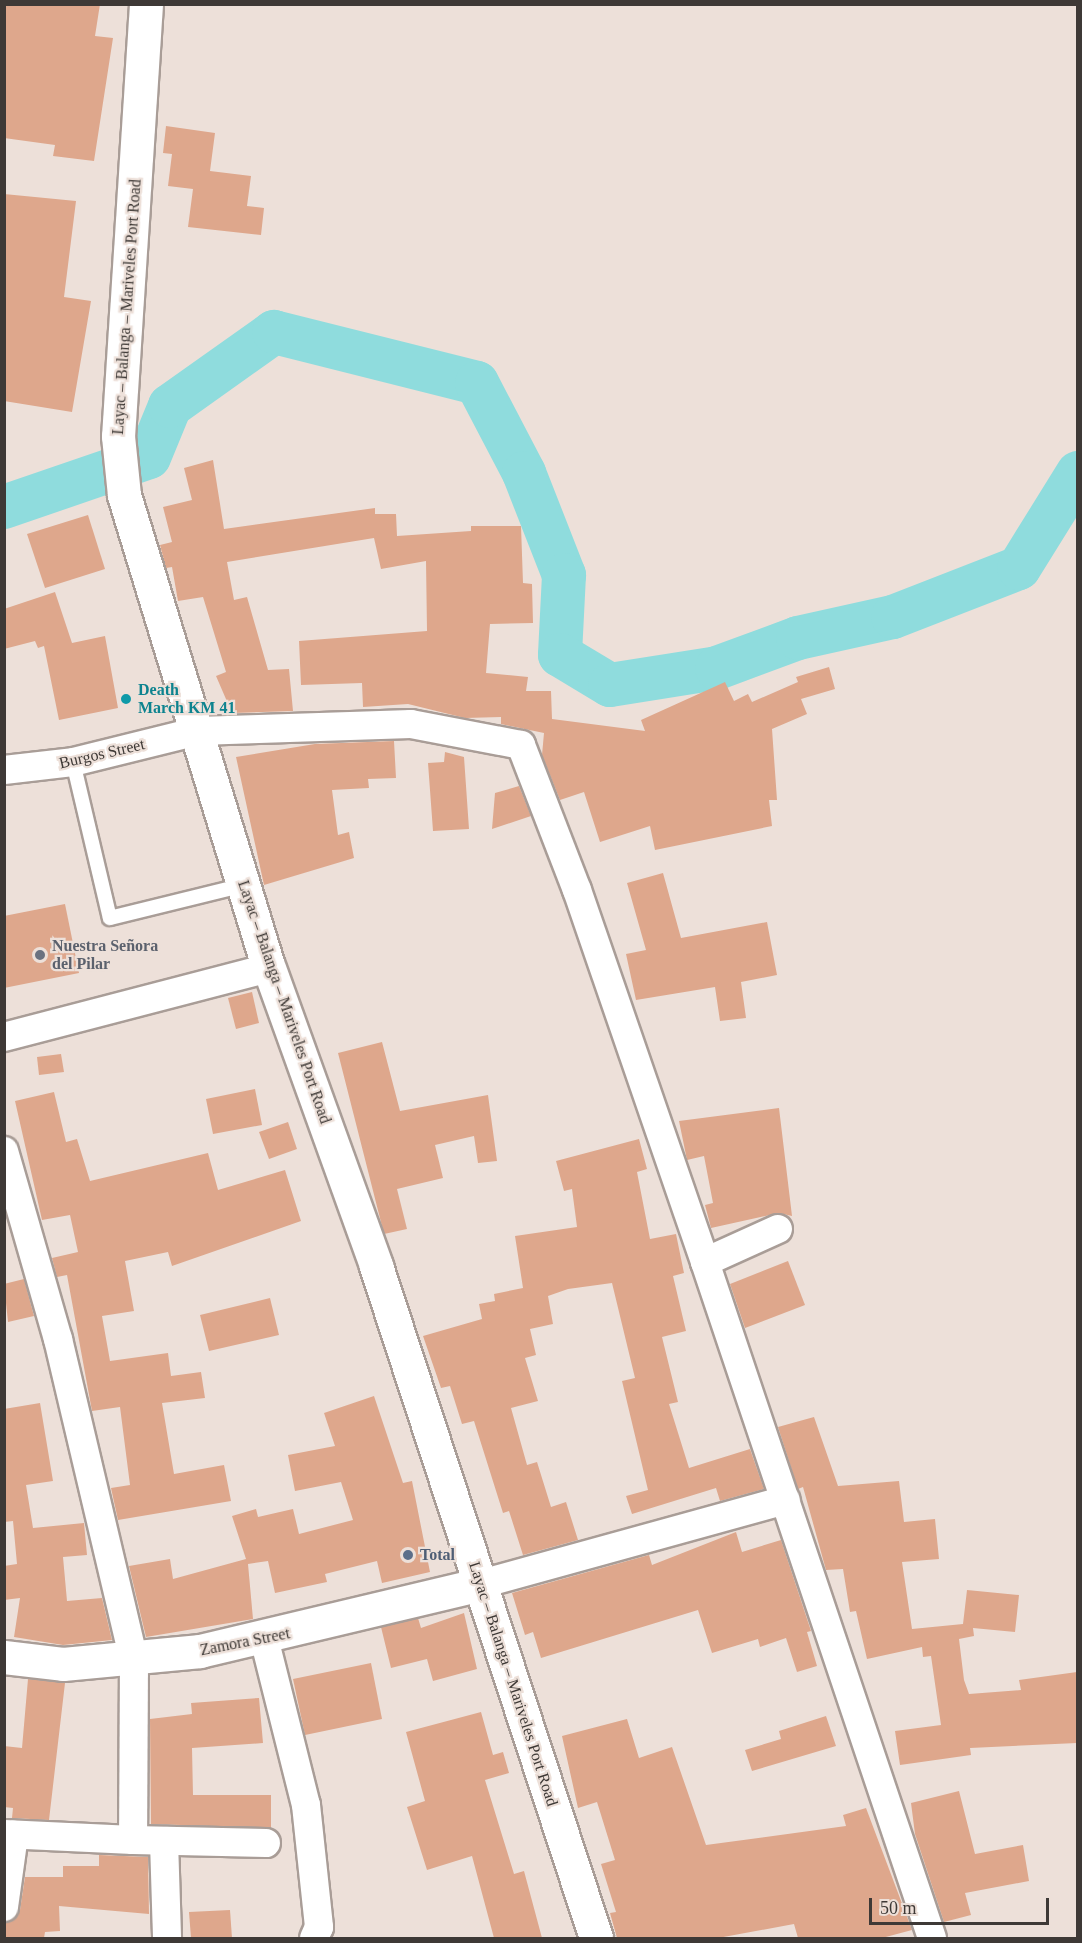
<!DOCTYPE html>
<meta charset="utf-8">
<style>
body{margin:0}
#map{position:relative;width:1082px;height:1943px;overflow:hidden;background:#ede0d9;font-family:"Times New Roman",serif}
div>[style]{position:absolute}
.river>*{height:44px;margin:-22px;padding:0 22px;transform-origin:22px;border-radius:22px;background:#8fdcdd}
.building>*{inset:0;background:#dea78c}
.roads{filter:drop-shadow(2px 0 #a99d97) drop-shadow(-2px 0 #a99d97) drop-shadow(0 2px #a99d97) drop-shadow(0 -2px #a99d97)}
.lane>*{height:14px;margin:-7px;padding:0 7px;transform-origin:7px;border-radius:7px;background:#fff}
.street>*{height:28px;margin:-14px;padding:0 14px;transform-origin:14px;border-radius:14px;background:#fff}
.secondary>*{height:33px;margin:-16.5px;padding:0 16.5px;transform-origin:16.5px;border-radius:16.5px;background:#fff}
.dots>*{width:16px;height:16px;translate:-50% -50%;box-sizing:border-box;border:3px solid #ede0d9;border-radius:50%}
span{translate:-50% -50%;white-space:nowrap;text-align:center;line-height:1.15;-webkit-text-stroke:4.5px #ede0d9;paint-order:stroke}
.street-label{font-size:16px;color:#3e3936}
.culture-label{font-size:16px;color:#0d838f;font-weight:700}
.left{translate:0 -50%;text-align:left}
.worship-label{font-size:16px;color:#5b616d;font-weight:700}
.service-label{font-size:16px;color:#4e5e75;font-weight:700}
.frame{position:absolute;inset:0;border:6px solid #3e3936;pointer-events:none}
.scale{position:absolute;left:869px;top:1898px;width:180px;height:27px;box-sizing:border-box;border:3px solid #3e3936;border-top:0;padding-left:8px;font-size:18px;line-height:21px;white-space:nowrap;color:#3e3936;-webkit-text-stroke:4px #ede0d9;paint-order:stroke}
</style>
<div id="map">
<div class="river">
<div style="left:4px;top:507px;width:153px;rotate:-19deg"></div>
<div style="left:149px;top:457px;width:55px;rotate:-67.6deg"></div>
<div style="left:170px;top:406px;width:128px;rotate:-35.4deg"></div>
<div style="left:274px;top:332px;width:209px;rotate:14.1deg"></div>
<div style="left:477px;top:383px;width:102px;rotate:62.4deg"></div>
<div style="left:524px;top:473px;width:110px;rotate:68.6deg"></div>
<div style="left:564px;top:575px;width:80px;rotate:92.9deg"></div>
<div style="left:560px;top:655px;width:58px;rotate:31deg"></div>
<div style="left:610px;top:685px;width:108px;rotate:-9deg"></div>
<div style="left:717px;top:668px;width:86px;rotate:-20.3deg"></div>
<div style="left:798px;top:638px;width:97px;rotate:-12.5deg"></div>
<div style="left:893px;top:617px;width:135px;rotate:-21.3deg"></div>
<div style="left:1019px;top:568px;width:112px;rotate:-58.2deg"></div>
</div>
<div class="building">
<div style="clip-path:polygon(4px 4px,100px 4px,95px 36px,113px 38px,94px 161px,53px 156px,55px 145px,4px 138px)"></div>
<div style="clip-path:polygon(166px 126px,215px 133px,210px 171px,251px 176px,247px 206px,264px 208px,261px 235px,188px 227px,193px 189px,168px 186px,172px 154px,163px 153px)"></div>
<div style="clip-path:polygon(4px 194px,76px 201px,64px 297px,91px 301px,72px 412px,4px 401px)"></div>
<div style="clip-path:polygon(213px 460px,224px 529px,375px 508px,375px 514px,396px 514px,397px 536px,471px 531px,471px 526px,521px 526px,523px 583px,532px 584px,533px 623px,490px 624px,486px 673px,528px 677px,526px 691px,551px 691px,552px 719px,645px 731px,641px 720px,725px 682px,734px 701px,748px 694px,752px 702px,798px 682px,796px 677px,829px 667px,835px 689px,801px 699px,807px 714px,772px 729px,777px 800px,769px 800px,772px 826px,655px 850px,650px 826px,600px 842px,584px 792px,560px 800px,542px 755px,544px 733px,501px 724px,501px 717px,465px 718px,408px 704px,363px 707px,362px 683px,301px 685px,299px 641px,427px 631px,426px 561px,381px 569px,374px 538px,227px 562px,234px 600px,247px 597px,268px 670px,289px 669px,293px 711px,232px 713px,216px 676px,226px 672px,203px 597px,178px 601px,172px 567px,166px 568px,160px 545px,172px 542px,163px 507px,192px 500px,184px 468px)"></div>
<div style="clip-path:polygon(88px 515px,105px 569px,45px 588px,27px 534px)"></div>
<div style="clip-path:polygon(55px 592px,72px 643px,105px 636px,118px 708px,59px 720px,44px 646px,38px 648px,35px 641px,4px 649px,4px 609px)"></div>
<div style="clip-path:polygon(394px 741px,396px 778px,368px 779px,369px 788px,332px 790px,338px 835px,349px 832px,354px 858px,264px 885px,236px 757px,315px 744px)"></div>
<div style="clip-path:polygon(445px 752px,464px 757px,469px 829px,433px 831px,428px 763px,444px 762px)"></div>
<div style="clip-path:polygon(519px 786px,531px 816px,492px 829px,495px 793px)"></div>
<div style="clip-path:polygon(663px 873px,681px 938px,767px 922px,777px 975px,741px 982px,746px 1018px,720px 1021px,715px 987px,636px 1000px,626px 954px,646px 950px,627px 883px)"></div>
<div style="clip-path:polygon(65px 904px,79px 973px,4px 988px,4px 916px)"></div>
<div style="clip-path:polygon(252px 992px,259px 1023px,236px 1029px,228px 998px)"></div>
<div style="clip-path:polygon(382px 1042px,400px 1111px,488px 1095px,497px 1161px,478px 1163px,474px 1136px,435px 1145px,443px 1178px,397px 1189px,407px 1229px,384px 1234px,338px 1053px)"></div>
<div style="clip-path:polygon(61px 1054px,64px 1072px,39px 1075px,37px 1057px)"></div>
<div style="clip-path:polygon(255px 1089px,262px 1125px,213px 1134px,206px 1099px)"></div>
<div style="clip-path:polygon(54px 1092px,66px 1142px,77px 1139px,90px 1181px,208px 1153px,218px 1190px,285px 1170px,301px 1221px,172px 1266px,168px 1252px,125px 1261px,134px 1311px,102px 1316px,110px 1361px,168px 1353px,171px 1376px,201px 1372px,205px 1398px,162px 1403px,174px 1474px,224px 1465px,231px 1501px,118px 1520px,111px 1488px,130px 1485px,120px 1407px,92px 1411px,67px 1275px,57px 1277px,52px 1258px,78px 1252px,70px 1215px,42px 1220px,15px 1101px)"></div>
<div style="clip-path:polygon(779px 1108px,792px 1216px,779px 1213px,711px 1228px,705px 1205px,713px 1203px,704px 1156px,687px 1160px,679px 1121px)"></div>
<div style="clip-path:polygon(288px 1122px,297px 1149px,269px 1159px,259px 1132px)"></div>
<div style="clip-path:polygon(639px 1139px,647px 1169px,637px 1172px,650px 1239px,676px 1234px,684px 1273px,673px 1276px,686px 1331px,662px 1337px,678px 1402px,669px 1404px,689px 1468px,750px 1449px,764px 1489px,720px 1501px,716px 1488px,632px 1514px,626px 1496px,648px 1490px,622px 1381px,635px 1378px,612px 1283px,568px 1289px,548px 1296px,553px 1324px,530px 1329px,536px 1355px,525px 1358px,538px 1401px,511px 1408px,527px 1465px,537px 1462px,551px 1507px,566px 1502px,578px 1540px,523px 1555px,509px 1511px,503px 1513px,474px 1421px,462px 1424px,450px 1386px,441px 1388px,423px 1336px,482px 1319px,479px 1304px,495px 1301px,494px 1294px,523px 1288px,515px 1236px,577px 1227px,572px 1189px,564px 1191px,556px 1161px)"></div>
<div style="clip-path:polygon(788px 1261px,805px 1305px,745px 1328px,730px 1284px)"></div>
<div style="clip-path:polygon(24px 1279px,34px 1316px,8px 1322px,4px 1284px)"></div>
<div style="clip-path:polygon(270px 1298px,279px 1335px,209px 1351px,200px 1315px)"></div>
<div style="clip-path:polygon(374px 1396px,403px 1483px,412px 1481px,430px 1572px,382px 1583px,377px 1561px,325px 1574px,327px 1582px,275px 1593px,268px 1561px,248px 1564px,253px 1619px,146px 1637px,129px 1566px,170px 1559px,173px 1579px,246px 1559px,232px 1516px,256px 1509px,258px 1517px,293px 1509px,299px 1534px,353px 1520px,341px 1482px,295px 1491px,288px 1455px,335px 1446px,324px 1413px)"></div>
<div style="clip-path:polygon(40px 1403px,53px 1481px,26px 1485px,33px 1528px,84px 1523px,87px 1555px,63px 1557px,67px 1601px,102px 1598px,112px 1640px,63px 1645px,14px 1637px,20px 1598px,4px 1600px,4px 1566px,17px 1564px,13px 1521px,4px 1522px,4px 1409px)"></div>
<div style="clip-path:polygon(814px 1417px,838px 1486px,899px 1481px,904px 1522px,935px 1519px,939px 1559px,902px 1562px,912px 1629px,963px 1624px,967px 1590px,1019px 1595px,1015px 1632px,973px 1628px,974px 1636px,959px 1639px,964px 1680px,969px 1694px,1021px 1690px,1019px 1680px,1077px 1672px,1077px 1743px,970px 1748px,971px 1755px,900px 1765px,895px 1731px,941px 1725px,931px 1656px,923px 1657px,922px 1647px,867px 1659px,856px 1611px,850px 1612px,843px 1569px,826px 1570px,803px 1487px,798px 1489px,778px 1427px)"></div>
<div style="clip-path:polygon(736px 1532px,742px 1552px,781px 1540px,811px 1631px,807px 1632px,817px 1666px,797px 1672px,786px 1638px,760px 1647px,758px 1639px,712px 1653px,698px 1610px,541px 1658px,533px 1632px,525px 1635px,512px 1593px,649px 1555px,652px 1565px)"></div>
<div style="clip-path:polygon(464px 1613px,477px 1669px,433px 1681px,427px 1659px,391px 1668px,381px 1627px,418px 1618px,421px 1628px)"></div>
<div style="clip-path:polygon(371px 1663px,382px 1719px,305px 1735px,293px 1679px)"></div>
<div style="clip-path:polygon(28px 1679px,65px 1683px,49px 1820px,12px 1818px,13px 1808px,4px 1807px,4px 1746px,22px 1748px)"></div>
<div style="clip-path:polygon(259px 1698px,263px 1743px,192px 1748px,193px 1795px,271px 1795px,271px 1828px,151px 1824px,150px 1719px,192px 1714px,191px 1703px)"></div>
<div style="clip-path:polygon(481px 1712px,493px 1755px,503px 1752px,509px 1773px,485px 1780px,514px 1874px,524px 1871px,542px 1938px,494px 1938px,472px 1856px,427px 1870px,407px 1807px,425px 1801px,406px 1732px)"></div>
<div style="clip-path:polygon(826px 1716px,836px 1746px,752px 1771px,745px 1750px,781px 1739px,779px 1731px)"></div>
<div style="clip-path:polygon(627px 1719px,639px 1758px,672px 1747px,706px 1845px,846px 1826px,843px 1815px,866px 1808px,912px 1930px,882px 1938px,798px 1938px,794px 1924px,718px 1938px,617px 1938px,610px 1913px,616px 1912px,601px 1864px,615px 1860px,597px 1802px,578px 1808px,562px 1736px)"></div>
<div style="clip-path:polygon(959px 1791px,975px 1854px,1023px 1845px,1029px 1881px,965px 1893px,971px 1915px,944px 1922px,915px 1834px,911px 1803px)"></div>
<div style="clip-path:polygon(99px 1855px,148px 1857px,149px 1914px,59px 1906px,60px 1931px,45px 1932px,44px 1938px,5px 1938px,5px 1923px,20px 1910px,25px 1877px,63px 1877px,63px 1866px,99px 1866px)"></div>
<div style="clip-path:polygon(230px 1910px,232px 1938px,191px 1938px,189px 1912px)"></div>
</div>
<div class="roads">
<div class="lane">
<div style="left:73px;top:762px;width:160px;rotate:76.7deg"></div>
<div style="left:110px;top:918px;width:138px;rotate:-13.8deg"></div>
</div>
<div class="street">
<div style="left:4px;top:770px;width:69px;rotate:-6.6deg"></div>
<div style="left:73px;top:762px;width:129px;rotate:-13.9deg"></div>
<div style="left:198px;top:731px;width:213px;rotate:-1.9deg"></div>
<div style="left:411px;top:724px;width:112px;rotate:10.8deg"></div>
<div style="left:521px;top:745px;width:155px;rotate:68.9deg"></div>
<div style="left:577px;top:890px;width:393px;rotate:71deg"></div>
<div style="left:705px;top:1262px;width:713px;rotate:71.44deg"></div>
<div style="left:4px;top:1037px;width:274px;rotate:-14.6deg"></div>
<div style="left:4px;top:1151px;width:196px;rotate:74deg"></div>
<div style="left:58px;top:1339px;width:330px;rotate:76.7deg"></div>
<div style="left:134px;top:1660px;width:180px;rotate:90.3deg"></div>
<div style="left:133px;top:1840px;width:133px;rotate:1.3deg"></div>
<div style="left:705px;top:1262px;width:80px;rotate:-24.3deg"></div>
<div style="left:481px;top:1584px;width:316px;rotate:-15.4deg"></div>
<div style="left:264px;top:1638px;width:172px;rotate:75.9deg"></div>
<div style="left:306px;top:1805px;width:123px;rotate:83.9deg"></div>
<div style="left:319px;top:1927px;width:12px;rotate:114deg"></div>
<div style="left:4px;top:1834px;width:129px;rotate:2.7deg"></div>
<div style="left:164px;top:1841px;width:97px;rotate:88.2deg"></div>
<div style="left:4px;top:1907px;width:73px;rotate:-82.1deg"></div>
</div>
<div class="secondary">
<div style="left:146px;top:4px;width:433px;rotate:93.7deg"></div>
<div style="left:118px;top:436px;width:59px;rotate:84.2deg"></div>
<div style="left:124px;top:495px;width:495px;rotate:73deg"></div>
<div style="left:269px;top:968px;width:317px;rotate:70.2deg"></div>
<div style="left:376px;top:1266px;width:707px;rotate:71.87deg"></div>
<div style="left:4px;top:1657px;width:59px;rotate:6.8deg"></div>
<div style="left:63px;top:1664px;width:138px;rotate:-5.4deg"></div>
<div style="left:200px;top:1651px;width:289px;rotate:-13.4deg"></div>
</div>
</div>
<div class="dots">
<div style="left:126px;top:699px;background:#0f9aa8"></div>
<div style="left:40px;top:955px;background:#6b7280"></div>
<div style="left:408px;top:1555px;background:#5c6f8a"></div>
</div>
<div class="street-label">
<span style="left:127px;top:307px;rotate:-86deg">Layac – Balanga – Mariveles Port Road</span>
<span style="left:102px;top:754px;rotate:-13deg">Burgos Street</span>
<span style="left:284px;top:1002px;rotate:71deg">Layac – Balanga – Mariveles Port Road</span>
<span style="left:245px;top:1642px;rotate:-11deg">Zamora Street</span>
<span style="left:513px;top:1684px;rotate:72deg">Layac – Balanga – Mariveles Port Road</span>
</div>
<div class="culture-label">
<span class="left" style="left:138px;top:699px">Death<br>March KM 41</span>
</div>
<div class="worship-label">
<span class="left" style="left:52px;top:955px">Nuestra Señora<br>del Pilar</span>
</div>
<div class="service-label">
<span class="left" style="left:420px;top:1555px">Total</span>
</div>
<div class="frame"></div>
<div class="scale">50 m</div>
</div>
